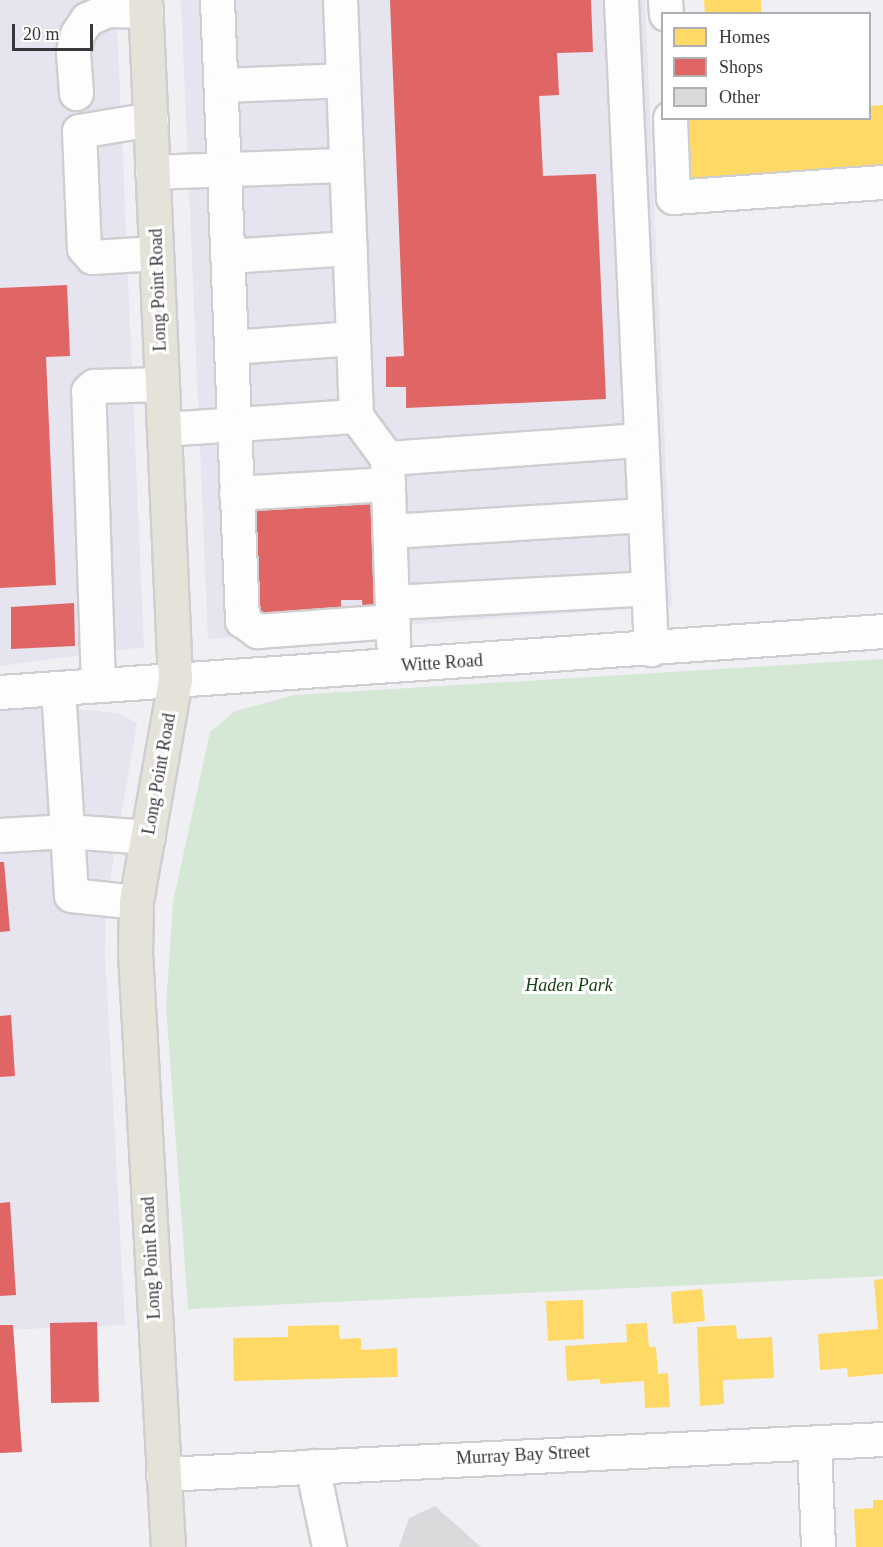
<!DOCTYPE html>
<style>
body{margin:0}
#map{position:relative;width:883px;height:1547px;overflow:hidden;background:#f0f0f4;font-family:"Times New Roman",serif}
div>[style]{position:absolute}
.built>*{inset:0;background:#e5e4ef}
.green>*{inset:0;background:#d5e8d6}
.homes>*{inset:0;background:#ffd966}
.shops>*{inset:0;background:#e06666}
.building>*{inset:0;background:#dbd9db}
.roads{filter:drop-shadow(2px 0 #ceced1) drop-shadow(-2px 0 #ceced1) drop-shadow(0 2px #ceced1) drop-shadow(0 -2px #ceced1)}
.minor>*{height:33px;margin:-16.5px;padding:0 16.5px;transform-origin:16.5px;border-radius:16.5px;background:#fdfdfd}
.major>*{height:33px;margin:-16.5px;padding:0 16.5px;transform-origin:16.5px;border-radius:16.5px;background:#e5e2d9}
span{translate:-50% -50%;white-space:nowrap;text-align:center;line-height:1.15;-webkit-text-stroke:6px #fff;paint-order:stroke}
.street-label{font-size:18px;color:#38373b}
.park-label{font-size:18px;color:#144415;font-style:italic}
.legend{position:absolute;left:661px;top:12px;width:210px;height:108px;box-sizing:border-box;background:#fff;border:2px solid #afafb1;margin:0;padding:8px 10px;list-style:none;font-size:18px;color:#38373b}
.legend li{display:flex;align-items:center;gap:12px;height:30px}
.legend b{width:30px;border:2px solid #afafb1}
.scale{position:absolute;left:12px;top:24px;width:81px;height:27px;box-sizing:border-box;border:3px solid #38373b;border-top:0;padding-left:8px;font-size:18px;line-height:21px;white-space:nowrap;color:#38373b;-webkit-text-stroke:4px #fff;paint-order:stroke}
</style>
<div id="map">
<div class="built">
<div style="clip-path:polygon(0 0,116px 0,144px 647px,0 666px)"></div>
<div style="clip-path:polygon(181px 0,645px 0,672px 606px,208px 639px)"></div>
<div style="clip-path:polygon(18px 704px,118px 713px,137px 723px,107px 899px,105px 952px,125px 1325px,0 1330px,0 706px)"></div>
</div>
<div class="green">
<div style="clip-path:polygon(883px 659px,883px 1276px,188px 1309px,166px 1006px,173px 902px,210px 732px,235px 711px,295px 695px)"></div>
</div>
<div class="homes">
<div style="clip-path:polygon(704px 0,761px 0,761px 14px,705px 14px)"></div>
<div style="clip-path:polygon(883px 105px,883px 170px,690px 184px,687px 118px,870px 118px,870px 106px)"></div>
<div style="clip-path:polygon(883px 1279px,883px 1374px,848px 1377px,847px 1368px,820px 1370px,818px 1334px,878px 1329px,874px 1280px)"></div>
<div style="clip-path:polygon(702px 1289px,705px 1321px,673px 1324px,671px 1292px)"></div>
<div style="clip-path:polygon(583px 1300px,584px 1339px,548px 1341px,546px 1301px)"></div>
<div style="clip-path:polygon(647px 1323px,649px 1347px,656px 1347px,658px 1374px,668px 1373px,670px 1407px,645px 1408px,644px 1381px,600px 1384px,600px 1379px,567px 1381px,565px 1346px,627px 1342px,626px 1324px)"></div>
<div style="clip-path:polygon(339px 1325px,340px 1339px,361px 1338px,361px 1350px,397px 1348px,398px 1377px,234px 1381px,233px 1338px,288px 1337px,288px 1326px)"></div>
<div style="clip-path:polygon(736px 1325px,737px 1339px,772px 1337px,774px 1378px,723px 1380px,724px 1404px,700px 1406px,697px 1327px)"></div>
<div style="clip-path:polygon(873px 1500px,883px 1500px,883px 1547px,856px 1547px,854px 1509px,873px 1508px)"></div>
</div>
<div class="shops">
<div style="clip-path:polygon(390px 0,591px 0,593px 52px,557px 53px,559px 95px,539px 96px,543px 176px,596px 174px,606px 399px,406px 408px,406px 387px,386px 387px,386px 357px,404px 356px)"></div>
<div style="clip-path:polygon(67px 285px,70px 356px,46px 357px,56px 585px,0 588px,0 288px)"></div>
<div style="clip-path:polygon(371px 499px,374px 580px,385px 580px,386px 610px,363px 611px,362px 600px,341px 600px,341px 613px,255px 617px,249px 504px)"></div>
<div style="clip-path:polygon(74px 603px,75px 646px,11px 649px,11px 607px)"></div>
<div style="clip-path:polygon(0 862px,4px 862px,10px 931px,0 932px)"></div>
<div style="clip-path:polygon(11px 1015px,15px 1076px,0 1077px,0 1016px)"></div>
<div style="clip-path:polygon(10px 1202px,16px 1295px,0 1296px,0 1203px)"></div>
<div style="clip-path:polygon(97px 1322px,99px 1402px,51px 1403px,50px 1323px)"></div>
<div style="clip-path:polygon(0 1325px,13px 1325px,22px 1452px,0 1453px)"></div>
</div>
<div class="building">
<div style="clip-path:polygon(435px 1506px,481px 1547px,399px 1547px,409px 1518px)"></div>
</div>
<div class="roads">
<div class="minor">
<div style="left:217px;top:0;width:621px;rotate:87.69deg"></div>
<div style="left:242px;top:620px;width:19px;rotate:36deg"></div>
<div style="left:257px;top:631px;width:136px;rotate:-4.2deg"></div>
<div style="left:340px;top:0;width:416px;rotate:87.8deg"></div>
<div style="left:356px;top:416px;width:52px;rotate:53.6deg"></div>
<div style="left:387px;top:458px;width:185px;rotate:88.1deg"></div>
<div style="left:621px;top:0;width:650px;rotate:87.35deg"></div>
<div style="left:665px;top:0;width:14px;rotate:86deg"></div>
<div style="left:221px;top:85px;width:122px;rotate:-2.3deg"></div>
<div style="left:76px;top:93px;width:41px;rotate:-94.2deg"></div>
<div style="left:73px;top:52px;width:18px;rotate:-77deg"></div>
<div style="left:77px;top:34px;width:18px;rotate:-56deg"></div>
<div style="left:87px;top:19px;width:22px;rotate:-24deg"></div>
<div style="left:107px;top:10px;width:39px;rotate:1deg"></div>
<div style="left:670px;top:118px;width:79px;rotate:87.8deg"></div>
<div style="left:673px;top:197px;width:211px;rotate:-4.1deg"></div>
<div style="left:151px;top:119px;width:73px;rotate:170.5deg"></div>
<div style="left:79px;top:131px;width:117px;rotate:87.6deg"></div>
<div style="left:84px;top:248px;width:12px;rotate:48deg"></div>
<div style="left:92px;top:257px;width:64px;rotate:-3.6deg"></div>
<div style="left:152px;top:172px;width:194px;rotate:-2.1deg"></div>
<div style="left:227px;top:256px;width:123px;rotate:-3.7deg"></div>
<div style="left:231px;top:347px;width:122px;rotate:-4.2deg"></div>
<div style="left:164px;top:429px;width:192px;rotate:-3.9deg"></div>
<div style="left:387px;top:458px;width:255px;rotate:-4.1deg"></div>
<div style="left:236px;top:493px;width:152px;rotate:-3.4deg"></div>
<div style="left:390px;top:531px;width:255px;rotate:-3.6deg"></div>
<div style="left:392px;top:602px;width:256px;rotate:-3.1deg"></div>
<div style="left:98px;top:685px;width:294px;rotate:-91.9deg"></div>
<div style="left:88px;top:391px;width:8px;rotate:-40deg"></div>
<div style="left:94px;top:386px;width:68px;rotate:-1.7deg"></div>
<div style="left:58px;top:688px;width:207px;rotate:86.4deg"></div>
<div style="left:71px;top:895px;width:65px;rotate:6.1deg"></div>
<div style="left:0;top:692px;width:885px;rotate:-3.95deg"></div>
<div style="left:0;top:835px;width:67px;rotate:-3.4deg"></div>
<div style="left:67px;top:831px;width:81px;rotate:4.2deg"></div>
<div style="left:814px;top:1443px;width:104px;rotate:87.8deg"></div>
<div style="left:312px;top:1466px;width:83px;rotate:78.1deg"></div>
<div style="left:163px;top:1474px;width:721px;rotate:-2.78deg"></div>
</div>
<div class="major">
<div style="left:145px;top:0;width:681px;rotate:87.47deg"></div>
<div style="left:175px;top:680px;width:225px;rotate:100deg"></div>
<div style="left:136px;top:902px;width:50px;rotate:91.1deg"></div>
<div style="left:135px;top:952px;width:596px;rotate:86.83deg"></div>
</div>
</div>
<div class="street-label">
<span style="left:158px;top:290px;rotate:-92deg">Long Point Road</span>
<span style="left:442px;top:663px;rotate:-4deg">Witte Road</span>
<span style="left:159px;top:774px;rotate:-80deg">Long Point Road</span>
<span style="left:151px;top:1258px;rotate:-93deg">Long Point Road</span>
<span style="left:523px;top:1455px;rotate:-3deg">Murray Bay Street</span>
</div>
<div class="park-label">
<span style="left:569px;top:985px">Haden Park</span>
</div>
<ul class="legend">
<li><b style="height:16px;background:#ffd966"></b>Homes</li>
<li><b style="height:16px;background:#e06666"></b>Shops</li>
<li><b style="height:16px;background:#dbd9db"></b>Other</li>
</ul>
<div class="scale">20 m</div>
</div>
